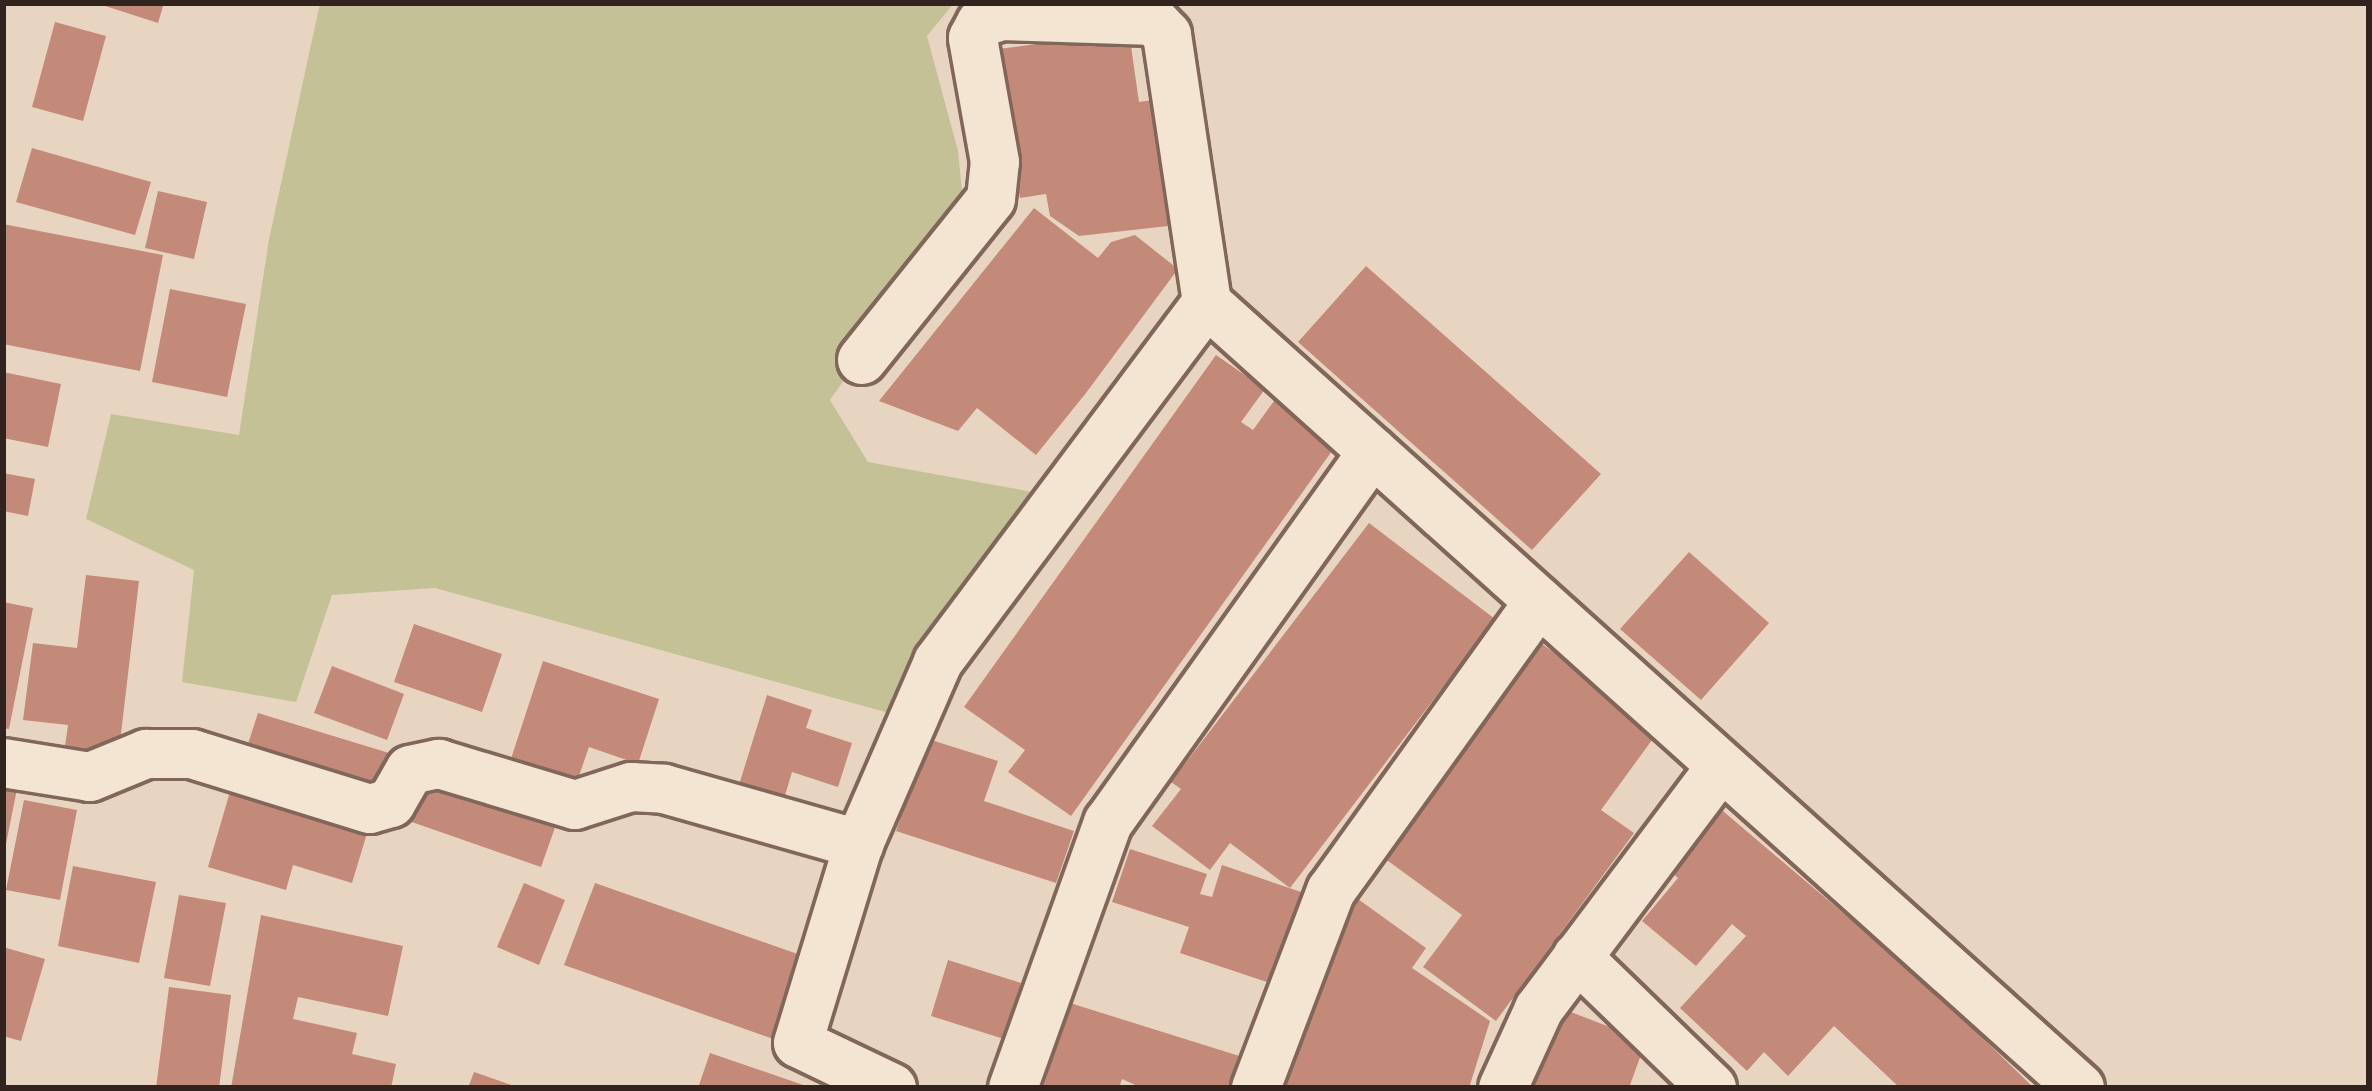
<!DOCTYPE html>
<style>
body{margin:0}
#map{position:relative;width:2372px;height:1091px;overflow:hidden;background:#e8d5c1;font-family:Georgia,serif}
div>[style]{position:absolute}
.green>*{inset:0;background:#c5c196}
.building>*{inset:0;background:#c38a7a}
.roads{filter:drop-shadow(3px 0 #80675a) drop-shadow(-3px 0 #80675a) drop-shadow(0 3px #80675a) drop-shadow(0 -3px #80675a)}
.minor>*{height:48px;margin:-24px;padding:0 24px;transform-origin:24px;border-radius:24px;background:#f4e4d2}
span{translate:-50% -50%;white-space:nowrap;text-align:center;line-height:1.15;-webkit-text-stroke:9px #f1e0cf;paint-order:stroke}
.frame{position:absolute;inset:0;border:6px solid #31231d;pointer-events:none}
</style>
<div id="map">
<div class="green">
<div style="clip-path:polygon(320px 3px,954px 3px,927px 36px,958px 151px,964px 210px,830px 400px,868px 462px,1038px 493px,889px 713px,435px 588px,332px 595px,296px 702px,182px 682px,194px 570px,86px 519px,111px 414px,239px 435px,269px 239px)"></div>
</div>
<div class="building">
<div style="clip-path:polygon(96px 3px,164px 3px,158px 23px)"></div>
<div style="clip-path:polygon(55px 22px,106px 36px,83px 121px,32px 107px)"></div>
<div style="clip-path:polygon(1129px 32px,1139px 102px,1153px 100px,1177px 225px,1079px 236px,1050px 216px,1046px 194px,1020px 198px,991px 50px)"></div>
<div style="clip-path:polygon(32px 148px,151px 182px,135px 235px,16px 202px)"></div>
<div style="clip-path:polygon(158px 191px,207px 202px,194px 259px,145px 248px)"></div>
<div style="clip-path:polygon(1034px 208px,1098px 258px,1111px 242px,1135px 235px,1178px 269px,1086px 393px,1036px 455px,977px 408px,958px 431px,879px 401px)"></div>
<div style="clip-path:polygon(3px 224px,163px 255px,140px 371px,3px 344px)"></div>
<div style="clip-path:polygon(1366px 266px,1601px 474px,1532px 550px,1298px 342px)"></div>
<div style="clip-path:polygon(170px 289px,246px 304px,227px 397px,152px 382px)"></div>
<div style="clip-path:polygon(1216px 355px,1265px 389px,1241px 422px,1253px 430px,1282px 390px,1337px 444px,1071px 816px,1008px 772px,1025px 750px,964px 707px)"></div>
<div style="clip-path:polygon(3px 372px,61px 384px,48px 447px,3px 438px)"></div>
<div style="clip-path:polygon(3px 473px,35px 479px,28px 516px,3px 511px)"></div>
<div style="clip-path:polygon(1369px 523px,1495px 619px,1290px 888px,1230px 843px,1210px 870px,1152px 826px,1181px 789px,1171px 782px)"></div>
<div style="clip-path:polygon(1689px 552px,1769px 623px,1701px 700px,1620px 629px)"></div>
<div style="clip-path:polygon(86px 575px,139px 581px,118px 759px,64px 753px,68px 725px,23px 720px,33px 643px,77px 648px)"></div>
<div style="clip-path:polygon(3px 602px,33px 608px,9px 729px,3px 728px)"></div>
<div style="clip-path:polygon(414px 624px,502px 654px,482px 712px,394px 682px)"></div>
<div style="clip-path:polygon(1542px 644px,1660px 729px,1601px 810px,1634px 833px,1496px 1021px,1423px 967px,1462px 915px,1384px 858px)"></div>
<div style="clip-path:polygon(543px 661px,659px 699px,638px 764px,589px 747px,573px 793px,507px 771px)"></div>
<div style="clip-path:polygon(332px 666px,404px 694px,387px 740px,314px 713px)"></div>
<div style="clip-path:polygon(767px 695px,812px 710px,806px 728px,852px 743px,838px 787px,792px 772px,783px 802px,738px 788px)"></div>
<div style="clip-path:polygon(258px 713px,389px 753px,374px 799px,243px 759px)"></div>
<div style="clip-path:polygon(928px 739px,998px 761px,984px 801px,1074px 831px,1056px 883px,896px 831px)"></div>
<div style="clip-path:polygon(423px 771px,558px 819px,541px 867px,406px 820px)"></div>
<div style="clip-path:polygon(3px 781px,18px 784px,5px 849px,3px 849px)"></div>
<div style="clip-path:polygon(232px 785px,368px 830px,352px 883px,293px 865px,286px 890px,208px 867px)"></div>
<div style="clip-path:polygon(24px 800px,77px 810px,60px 900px,6px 890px)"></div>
<div style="clip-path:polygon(1717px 806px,1927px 984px,2034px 1088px,1900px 1088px,1834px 1026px,1788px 1076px,1764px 1052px,1747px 1071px,1680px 1008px,1746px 936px,1732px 924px,1696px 966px,1642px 921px,1678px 878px,1665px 867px)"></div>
<div style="clip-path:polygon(1130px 849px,1207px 874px,1200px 894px,1212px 897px,1222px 865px,1304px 893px,1273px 984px,1180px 953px,1189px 927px,1112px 902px)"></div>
<div style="clip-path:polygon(73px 866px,156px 882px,139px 963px,58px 946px)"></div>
<div style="clip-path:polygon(524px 883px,565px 900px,539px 965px,497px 947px)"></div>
<div style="clip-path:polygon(595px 883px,809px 958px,779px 1041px,564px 965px)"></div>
<div style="clip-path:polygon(1351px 894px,1426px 948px,1412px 968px,1490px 1021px,1469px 1088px,1281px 1088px)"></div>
<div style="clip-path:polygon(179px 895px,226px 903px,210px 986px,164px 978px)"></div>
<div style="clip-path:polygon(261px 915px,403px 946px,388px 1016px,298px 997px,293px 1019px,357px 1033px,352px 1054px,396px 1064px,391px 1088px,231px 1088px)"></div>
<div style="clip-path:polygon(3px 947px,45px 959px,21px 1041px,3px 1036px)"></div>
<div style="clip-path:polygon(948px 960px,1021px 983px,1004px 1039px,931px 1016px)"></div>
<div style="clip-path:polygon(169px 987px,231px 995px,219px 1088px,156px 1088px)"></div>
<div style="clip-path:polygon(1070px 1003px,1249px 1059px,1240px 1088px,1142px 1088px,1122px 1079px,1119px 1088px,1043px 1088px)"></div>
<div style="clip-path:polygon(1558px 1007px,1646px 1041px,1630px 1085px,1638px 1088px,1527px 1088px)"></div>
<div style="clip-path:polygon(710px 1053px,809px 1087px,808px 1088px,698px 1088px)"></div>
<div style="clip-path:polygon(474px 1072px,517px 1087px,516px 1088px,468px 1088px)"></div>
</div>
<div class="roads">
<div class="minor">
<div style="left:862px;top:360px;width:206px;rotate:-51.3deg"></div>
<div style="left:991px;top:199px;width:37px;rotate:-84deg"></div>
<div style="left:995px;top:162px;width:126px;rotate:-100.1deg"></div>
<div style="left:973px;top:38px;width:17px;rotate:-62deg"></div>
<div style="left:981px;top:23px;width:21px;rotate:-19deg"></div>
<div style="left:1001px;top:16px;width:153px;rotate:1.9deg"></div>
<div style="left:1154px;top:21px;width:19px;rotate:47deg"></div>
<div style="left:1167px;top:35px;width:271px;rotate:81.5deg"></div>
<div style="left:1207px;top:303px;width:1174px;rotate:41.96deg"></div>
<div style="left:3px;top:763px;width:88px;rotate:9.1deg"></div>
<div style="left:90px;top:777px;width:61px;rotate:-22.3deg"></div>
<div style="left:146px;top:754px;width:46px"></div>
<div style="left:192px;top:754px;width:186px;rotate:17.2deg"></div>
<div style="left:370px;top:809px;width:22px;rotate:-16deg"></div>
<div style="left:391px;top:803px;width:38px;rotate:-60deg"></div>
<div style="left:410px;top:770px;width:30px;rotate:-12deg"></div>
<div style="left:439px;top:764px;width:142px;rotate:16.8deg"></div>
<div style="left:575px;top:805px;width:59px;rotate:-17.8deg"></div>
<div style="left:631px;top:787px;width:33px;rotate:3deg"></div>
<div style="left:664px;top:789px;width:203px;rotate:15.8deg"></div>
<div style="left:1577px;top:957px;width:188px;rotate:44.1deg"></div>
<div style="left:892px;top:1088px;width:104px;rotate:-154.4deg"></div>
<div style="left:798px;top:1043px;width:208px;rotate:-73deg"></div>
<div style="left:859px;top:844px;width:198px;rotate:-66.5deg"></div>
<div style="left:938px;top:662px;width:449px;rotate:-53.2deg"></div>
<div style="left:1013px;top:1088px;width:282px;rotate:-70.3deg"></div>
<div style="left:1108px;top:823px;width:456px;rotate:-54.5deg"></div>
<div style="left:1256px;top:1088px;width:211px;rotate:-69.2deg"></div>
<div style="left:1331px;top:891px;width:356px;rotate:-54.3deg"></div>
<div style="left:1503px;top:1088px;width:87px;rotate:-65.5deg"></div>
<div style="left:1539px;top:1009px;width:300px;rotate:-53.1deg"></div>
</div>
</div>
<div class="frame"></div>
</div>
